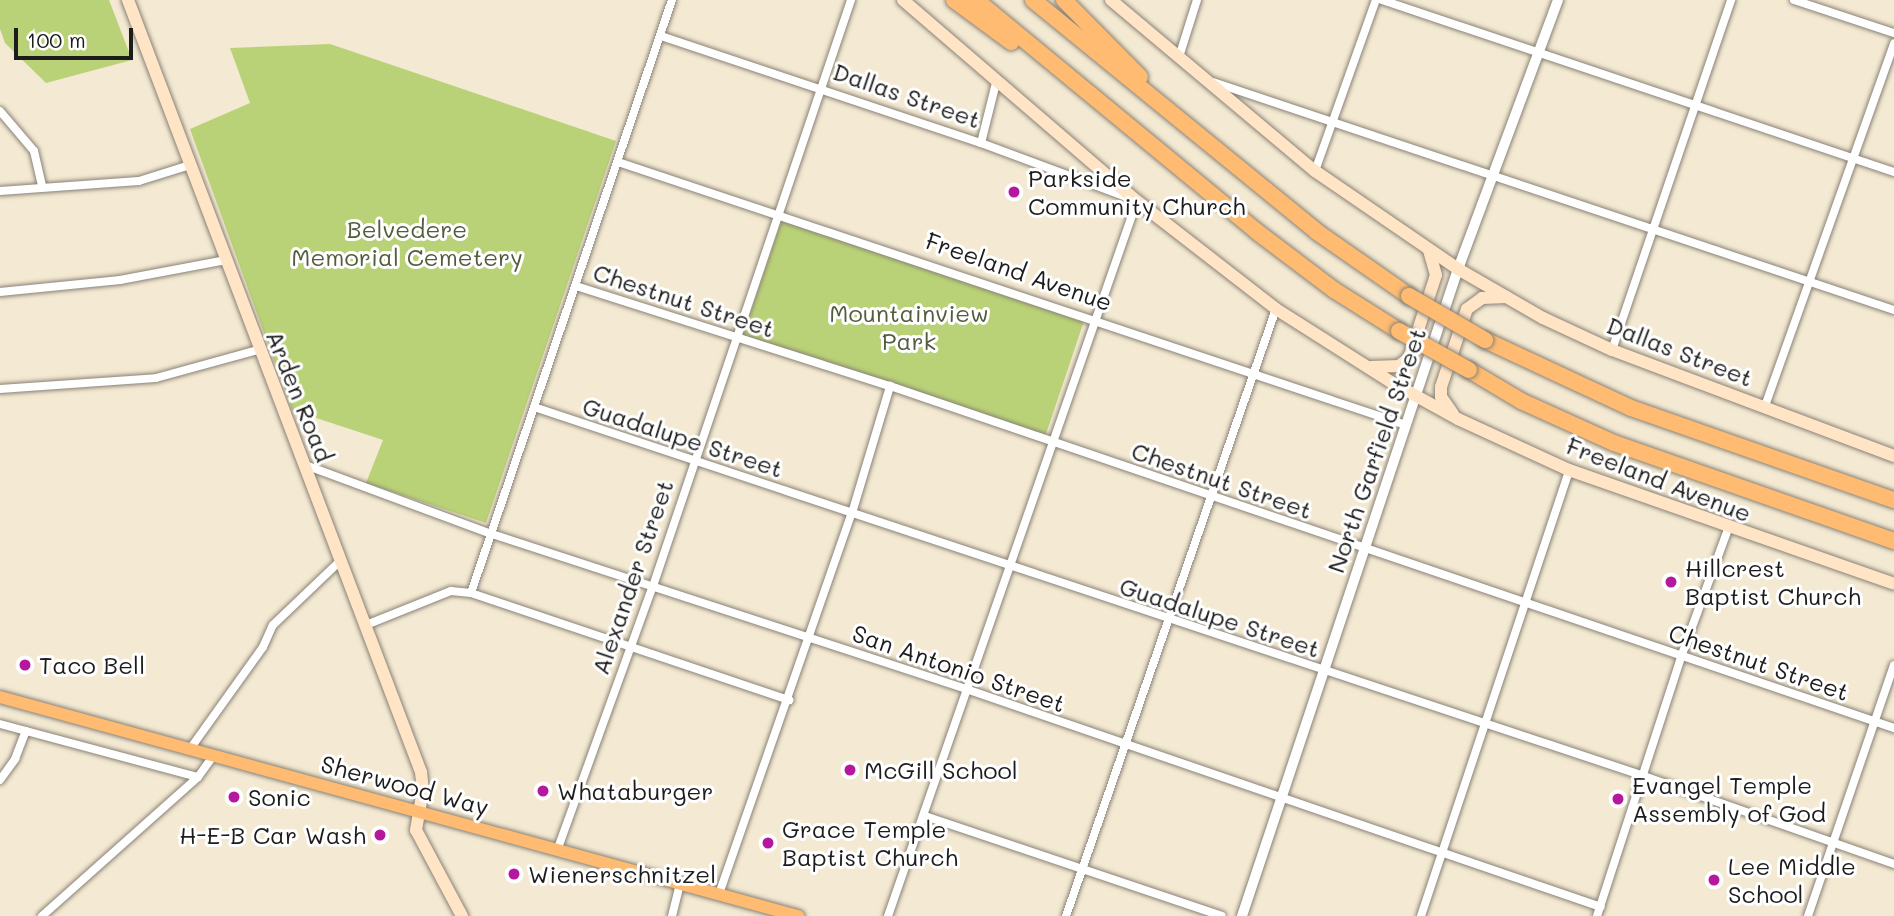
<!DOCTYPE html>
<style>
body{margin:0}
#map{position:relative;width:1894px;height:916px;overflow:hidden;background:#f4e9d2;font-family:Mali,sans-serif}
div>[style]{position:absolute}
.green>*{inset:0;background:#bad277}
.roads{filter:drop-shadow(0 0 2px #888277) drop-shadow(0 0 2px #888277)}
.minor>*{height:8px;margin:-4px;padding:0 4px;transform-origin:4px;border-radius:4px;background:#fff}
.tertiary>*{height:10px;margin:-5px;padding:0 5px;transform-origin:5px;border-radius:5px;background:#fff}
.secondary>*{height:12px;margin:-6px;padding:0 6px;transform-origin:6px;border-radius:6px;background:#ffe4c6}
.primary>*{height:12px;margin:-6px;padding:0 6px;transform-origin:6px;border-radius:6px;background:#febb71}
.motorway>*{height:16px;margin:-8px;padding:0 8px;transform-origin:8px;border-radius:8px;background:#febb71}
.bridges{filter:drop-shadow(0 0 2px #888277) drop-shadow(0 0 2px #888277)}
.motorway-bridge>*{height:16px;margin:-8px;padding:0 8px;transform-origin:8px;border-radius:8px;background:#febb71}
.dots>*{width:19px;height:19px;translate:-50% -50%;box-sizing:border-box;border:4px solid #fff;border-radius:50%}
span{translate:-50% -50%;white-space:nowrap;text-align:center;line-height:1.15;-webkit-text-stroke:6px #fff;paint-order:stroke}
.street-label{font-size:24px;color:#1c1c1c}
.poi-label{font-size:24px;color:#1c1c1c}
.left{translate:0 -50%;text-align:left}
.right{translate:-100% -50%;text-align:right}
.park-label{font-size:24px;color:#535c3c}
.scale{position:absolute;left:14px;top:28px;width:119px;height:32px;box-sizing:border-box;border:4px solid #1c1c1c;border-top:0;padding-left:9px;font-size:21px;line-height:24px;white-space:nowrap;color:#1c1c1c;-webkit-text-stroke:5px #fff;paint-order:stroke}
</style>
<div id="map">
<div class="green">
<i style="clip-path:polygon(0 0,109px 0,132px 60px,46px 83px,5px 43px,0 29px)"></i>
<i style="clip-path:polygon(330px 44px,616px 141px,486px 523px,366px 483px,383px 440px,292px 410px,190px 129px,250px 103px,230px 48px)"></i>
<i style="clip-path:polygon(782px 219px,1084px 321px,1045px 437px,743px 335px)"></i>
</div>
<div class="roads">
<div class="minor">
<i style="left:1382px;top:0;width:540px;rotate:18.57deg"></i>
<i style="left:1794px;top:0;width:105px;rotate:18.3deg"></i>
<i style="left:661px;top:36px;width:337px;rotate:18.5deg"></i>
<i style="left:981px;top:143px;width:166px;rotate:20.4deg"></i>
<i style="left:1137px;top:201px;width:757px;rotate:109.2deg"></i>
<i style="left:1179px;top:57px;width:60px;rotate:-72.5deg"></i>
<i style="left:1213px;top:82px;width:718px;rotate:18.51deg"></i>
<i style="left:0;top:111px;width:52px;rotate:49.6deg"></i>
<i style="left:34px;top:151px;width:35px;rotate:77deg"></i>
<i style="left:981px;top:143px;width:62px;rotate:-76deg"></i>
<i style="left:618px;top:162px;width:831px;rotate:18.46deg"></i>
<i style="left:1315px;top:171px;width:182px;rotate:-70.4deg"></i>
<i style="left:0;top:191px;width:139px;rotate:-4.1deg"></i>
<i style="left:139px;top:181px;width:53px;rotate:-17.4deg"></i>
<i style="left:576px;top:286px;width:330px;rotate:17.7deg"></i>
<i style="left:890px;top:386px;width:1061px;rotate:18.81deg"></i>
<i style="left:0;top:292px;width:121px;rotate:-5.7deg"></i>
<i style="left:120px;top:280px;width:108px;rotate:-10.7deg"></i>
<i style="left:1612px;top:350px;width:370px;rotate:-71.2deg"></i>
<i style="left:0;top:389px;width:156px;rotate:-4deg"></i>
<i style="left:156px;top:378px;width:106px;rotate:-15.4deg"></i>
<i style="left:1765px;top:406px;width:385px;rotate:-70.4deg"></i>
<i style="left:534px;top:407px;width:1170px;rotate:18.39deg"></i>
<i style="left:1644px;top:776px;width:265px;rotate:19.4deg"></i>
<i style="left:305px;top:465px;width:199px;rotate:20.3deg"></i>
<i style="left:492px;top:534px;width:499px;rotate:18.1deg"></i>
<i style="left:966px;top:689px;width:671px;rotate:18.95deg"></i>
<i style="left:471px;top:593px;width:336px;rotate:18.6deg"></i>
<i style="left:366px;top:625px;width:92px;rotate:-21.8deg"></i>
<i style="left:451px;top:591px;width:20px;rotate:6deg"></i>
<i style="left:471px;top:593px;width:626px;rotate:-71.28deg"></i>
<i style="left:0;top:724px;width:205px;rotate:15deg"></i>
<i style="left:190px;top:749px;width:125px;rotate:-54.4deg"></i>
<i style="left:263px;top:647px;width:24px;rotate:-66deg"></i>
<i style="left:273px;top:625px;width:94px;rotate:-43.7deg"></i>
<i style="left:0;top:780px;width:26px;rotate:-54deg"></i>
<i style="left:15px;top:759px;width:30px;rotate:-69deg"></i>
<i style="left:925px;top:816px;width:313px;rotate:18.6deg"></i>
<i style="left:558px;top:848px;width:276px;rotate:-70.1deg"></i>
<i style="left:652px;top:589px;width:622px;rotate:-71.33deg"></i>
<i style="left:719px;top:894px;width:404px;rotate:-70.8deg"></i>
<i style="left:852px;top:513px;width:133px;rotate:-73.3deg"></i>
<i style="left:42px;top:916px;width:209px;rotate:-41.7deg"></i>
<i style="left:198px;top:777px;width:26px;rotate:-54deg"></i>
<i style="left:672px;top:916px;width:34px;rotate:-76deg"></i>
<i style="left:1066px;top:916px;width:642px;rotate:-70.92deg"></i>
<i style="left:1421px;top:916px;width:470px;rotate:-71.6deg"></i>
<i style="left:1597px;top:916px;width:272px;rotate:-72deg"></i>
<i style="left:1681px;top:657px;width:136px;rotate:-69.8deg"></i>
<i style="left:1808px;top:916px;width:265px;rotate:-71.1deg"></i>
</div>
<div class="tertiary">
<i style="left:1242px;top:916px;width:682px;rotate:-71.54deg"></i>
<i style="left:1458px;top:269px;width:287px;rotate:-69.6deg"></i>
</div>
<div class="secondary">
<i style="left:128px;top:0;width:826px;rotate:69.22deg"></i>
<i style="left:421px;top:772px;width:18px;rotate:84deg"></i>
<i style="left:423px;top:790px;width:41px;rotate:99.9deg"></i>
<i style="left:416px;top:830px;width:98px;rotate:61.9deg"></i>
<i style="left:903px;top:0;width:308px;rotate:40.7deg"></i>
<i style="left:1137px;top:201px;width:176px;rotate:37.8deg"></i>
<i style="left:1276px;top:309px;width:136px;rotate:32.4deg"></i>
<i style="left:1391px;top:382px;width:77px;rotate:28.9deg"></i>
<i style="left:1458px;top:419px;width:122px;rotate:24.7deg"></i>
<i style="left:1569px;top:470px;width:344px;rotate:19.3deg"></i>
<i style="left:1111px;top:0;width:266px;rotate:40deg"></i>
<i style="left:1315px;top:171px;width:173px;rotate:34.4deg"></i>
<i style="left:1458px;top:269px;width:98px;rotate:30deg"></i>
<i style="left:1543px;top:318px;width:76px;rotate:24.9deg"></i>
<i style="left:1612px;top:350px;width:301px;rotate:20.6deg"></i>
<i style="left:1371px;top:367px;width:28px;rotate:-2deg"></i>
<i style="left:1399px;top:366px;width:13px;rotate:-39deg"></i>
<i style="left:1409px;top:358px;width:87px;rotate:-72deg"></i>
<i style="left:1436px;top:275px;width:25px;rotate:-106deg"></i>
<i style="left:1453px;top:414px;width:21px;rotate:-125deg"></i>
<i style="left:1441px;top:397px;width:10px;rotate:-90deg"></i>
<i style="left:1441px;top:387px;width:82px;rotate:-71.6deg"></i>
<i style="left:1467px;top:309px;width:19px;rotate:-36deg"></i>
<i style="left:1482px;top:298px;width:25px;rotate:-2deg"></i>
</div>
<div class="primary">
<i style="left:0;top:697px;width:828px;rotate:15.35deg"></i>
</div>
<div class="motorway">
<i style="left:954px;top:0;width:71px;rotate:36.4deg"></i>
<i style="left:976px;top:0;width:363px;rotate:39.5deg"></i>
<i style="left:1256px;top:231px;width:98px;rotate:37.1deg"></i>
<i style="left:1334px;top:290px;width:77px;rotate:32.2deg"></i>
<i style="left:1033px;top:0;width:367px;rotate:39.2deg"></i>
<i style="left:1317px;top:232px;width:112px;rotate:34.8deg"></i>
<i style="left:1064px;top:0;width:108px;rotate:45.4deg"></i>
<i style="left:1485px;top:340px;width:161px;rotate:25deg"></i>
<i style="left:1631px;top:408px;width:279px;rotate:19.3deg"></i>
<i style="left:1469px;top:370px;width:61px;rotate:30.8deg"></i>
<i style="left:1521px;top:401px;width:102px;rotate:24.3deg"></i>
<i style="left:1614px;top:443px;width:297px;rotate:19.3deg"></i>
</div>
</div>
<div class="bridges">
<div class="motorway-bridge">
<i style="left:1409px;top:296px;width:88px;rotate:30.1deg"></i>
<i style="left:1399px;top:331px;width:80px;rotate:29.1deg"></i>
</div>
</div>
<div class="dots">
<i style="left:1014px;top:192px;background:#b5179e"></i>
<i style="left:1671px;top:582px;background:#b5179e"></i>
<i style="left:25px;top:665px;background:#b5179e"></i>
<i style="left:850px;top:770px;background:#b5179e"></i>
<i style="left:543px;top:791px;background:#b5179e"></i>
<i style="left:234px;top:797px;background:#b5179e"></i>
<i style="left:1618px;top:799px;background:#b5179e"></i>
<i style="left:380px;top:835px;background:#b5179e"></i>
<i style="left:768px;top:843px;background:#b5179e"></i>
<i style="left:514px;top:874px;background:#b5179e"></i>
<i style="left:1714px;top:880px;background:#b5179e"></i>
</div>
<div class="street-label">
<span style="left:907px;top:95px;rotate:19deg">Dallas Street</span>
<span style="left:1019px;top:271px;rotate:19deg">Freeland Avenue</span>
<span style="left:684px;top:300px;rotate:18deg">Chestnut Street</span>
<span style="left:1680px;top:351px;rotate:21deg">Dallas Street</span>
<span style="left:300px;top:396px;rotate:68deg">Arden Road</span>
<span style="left:683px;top:437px;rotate:18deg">Guadalupe Street</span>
<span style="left:1376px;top:450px;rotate:-71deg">North Garfield Street</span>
<span style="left:1659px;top:479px;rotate:21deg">Freeland Avenue</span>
<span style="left:1222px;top:480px;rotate:19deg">Chestnut Street</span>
<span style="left:632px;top:577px;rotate:-71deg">Alexander Street</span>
<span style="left:1220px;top:617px;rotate:18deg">Guadalupe Street</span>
<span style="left:1759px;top:662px;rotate:19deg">Chestnut Street</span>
<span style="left:959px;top:668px;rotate:19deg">San Antonio Street</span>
<span style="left:405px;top:785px;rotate:15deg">Sherwood Way</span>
</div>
<div class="poi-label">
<span class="left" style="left:1028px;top:192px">Parkside<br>Community Church</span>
<span class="left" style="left:1685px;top:582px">Hillcrest<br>Baptist Church</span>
<span class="left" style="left:39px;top:665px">Taco Bell</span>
<span class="left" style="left:864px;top:770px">McGill School</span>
<span class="left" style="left:1632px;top:799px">Evangel Temple<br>Assembly of God</span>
<span class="left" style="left:557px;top:791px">Whataburger</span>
<span class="left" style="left:248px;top:797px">Sonic</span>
<span class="left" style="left:782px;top:843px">Grace Temple<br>Baptist Church</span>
<span class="right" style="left:366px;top:835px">H-E-B Car Wash</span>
<span class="left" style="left:1728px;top:880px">Lee Middle<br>School</span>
<span class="left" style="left:528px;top:874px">Wienerschnitzel</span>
</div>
<div class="park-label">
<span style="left:407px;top:243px">Belvedere<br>Memorial Cemetery</span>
<span style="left:909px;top:327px">Mountainview<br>Park</span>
</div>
<div class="scale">100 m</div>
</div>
